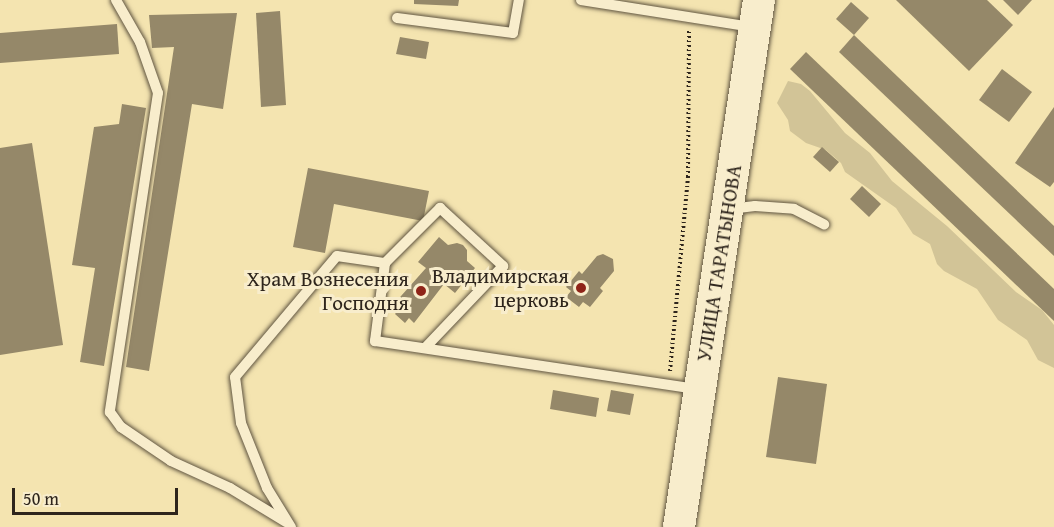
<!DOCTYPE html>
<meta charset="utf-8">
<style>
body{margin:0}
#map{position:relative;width:1054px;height:527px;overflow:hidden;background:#f4e4b0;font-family:"Gentium Book Plus",serif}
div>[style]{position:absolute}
.green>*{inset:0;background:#d2c497}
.building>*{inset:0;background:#958869}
.path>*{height:4px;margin-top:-2px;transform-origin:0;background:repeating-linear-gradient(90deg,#2e251c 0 1.5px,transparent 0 4.5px)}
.roads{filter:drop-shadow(0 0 2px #605541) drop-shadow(0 0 2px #605541)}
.lane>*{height:10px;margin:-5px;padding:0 5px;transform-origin:5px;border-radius:5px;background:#f8edcc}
.secondary>*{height:32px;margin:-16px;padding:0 16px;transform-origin:16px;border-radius:16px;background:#f8edcc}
.dots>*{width:16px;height:16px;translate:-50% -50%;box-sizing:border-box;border:3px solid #f8edcc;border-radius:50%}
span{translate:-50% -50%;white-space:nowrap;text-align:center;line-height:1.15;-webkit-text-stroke:6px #f8edcc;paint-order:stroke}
.street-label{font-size:21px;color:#2e251c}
.poi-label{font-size:21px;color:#2e251c}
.right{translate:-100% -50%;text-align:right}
.scale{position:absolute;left:12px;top:488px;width:166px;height:27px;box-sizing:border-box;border:3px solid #2e251c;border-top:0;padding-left:8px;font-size:18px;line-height:21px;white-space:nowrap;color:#2e251c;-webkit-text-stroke:4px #f8edcc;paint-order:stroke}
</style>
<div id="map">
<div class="green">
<i style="clip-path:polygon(788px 81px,801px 84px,810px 91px,845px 133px,870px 153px,892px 181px,947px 226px,1016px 292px,1042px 310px,1054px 325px,1054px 368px,1038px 360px,1027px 340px,998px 320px,977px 289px,944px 271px,937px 264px,930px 244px,913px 234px,896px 208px,845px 172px,841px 163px,826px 150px,806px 143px,790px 131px,788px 120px,777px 103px)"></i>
</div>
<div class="building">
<i style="clip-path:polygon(414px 0,459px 0,458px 6px,414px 4px)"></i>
<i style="clip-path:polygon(896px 0,987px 0,1013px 25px,969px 71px)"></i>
<i style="clip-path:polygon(1003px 0,1032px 0,1018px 15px)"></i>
<i style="clip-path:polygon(851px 2px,869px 18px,854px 35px,836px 19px)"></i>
<i style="clip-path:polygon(280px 11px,286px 105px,261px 107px,256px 13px)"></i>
<i style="clip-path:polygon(237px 13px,223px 109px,192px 104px,149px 371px,126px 367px,174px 47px,152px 48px,149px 15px)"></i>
<i style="clip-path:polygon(117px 24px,119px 54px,0 63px,0 33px)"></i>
<i style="clip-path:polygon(854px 35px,1054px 226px,1054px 256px,839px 52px)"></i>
<i style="clip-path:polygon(400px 37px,429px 42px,426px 59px,396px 54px)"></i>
<i style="clip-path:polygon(806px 52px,1054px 289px,1054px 321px,790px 69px)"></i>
<i style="clip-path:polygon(1002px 69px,1032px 92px,1009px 122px,979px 100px)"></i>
<i style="clip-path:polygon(122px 104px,146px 108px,104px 366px,80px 362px,95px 268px,72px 265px,94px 127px,119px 124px)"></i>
<i style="clip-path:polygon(1054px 107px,1054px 182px,1050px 187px,1015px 163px)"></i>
<i style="clip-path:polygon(32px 143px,63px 345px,0 355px,0 148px)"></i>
<i style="clip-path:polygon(822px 147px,839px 162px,830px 172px,813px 157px)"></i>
<i style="clip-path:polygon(308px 168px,429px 191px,423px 221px,334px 204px,325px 253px,293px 247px)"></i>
<i style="clip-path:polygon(862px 186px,881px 204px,869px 217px,850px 199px)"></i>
<i style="clip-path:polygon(439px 237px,448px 245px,457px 243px,463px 245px,467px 250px,467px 261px,475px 268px,455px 293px,444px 284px,414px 323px,409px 318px,405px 323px,395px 314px,398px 310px,393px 305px,426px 268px,418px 262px)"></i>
<i style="clip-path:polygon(603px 254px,613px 259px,614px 271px,600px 288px,603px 291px,590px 307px,583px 302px,579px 307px,566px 297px,571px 291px,566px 287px,579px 271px,582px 274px,597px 256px)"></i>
<i style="clip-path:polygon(778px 377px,827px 384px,816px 464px,766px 457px)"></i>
<i style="clip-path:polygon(553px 390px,599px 398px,596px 417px,550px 409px)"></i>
<i style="clip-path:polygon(611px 390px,634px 394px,630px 415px,607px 411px)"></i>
</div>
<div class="path">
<i style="left:670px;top:371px;width:195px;rotate:-84.7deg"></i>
<i style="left:688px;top:177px;width:146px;rotate:-89.6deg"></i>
</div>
<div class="roads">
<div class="lane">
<i style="left:116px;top:0;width:48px;rotate:60.3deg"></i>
<i style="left:140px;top:42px;width:54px;rotate:70.6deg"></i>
<i style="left:158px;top:93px;width:323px;rotate:98.6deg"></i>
<i style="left:110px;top:412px;width:19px;rotate:54deg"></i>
<i style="left:121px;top:427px;width:60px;rotate:34.2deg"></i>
<i style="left:171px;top:461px;width:65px;rotate:24.6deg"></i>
<i style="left:230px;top:488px;width:66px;rotate:31.3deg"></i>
<i style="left:581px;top:0;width:172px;rotate:9deg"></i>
<i style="left:397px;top:18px;width:117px;rotate:7.4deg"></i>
<i style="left:513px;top:33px;width:34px;rotate:-80deg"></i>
<i style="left:730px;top:209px;width:25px;rotate:-7deg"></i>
<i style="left:755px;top:206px;width:39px;rotate:4deg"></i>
<i style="left:794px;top:209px;width:34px;rotate:27deg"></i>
<i style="left:385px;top:263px;width:78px;rotate:-45deg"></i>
<i style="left:440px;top:208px;width:86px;rotate:42.6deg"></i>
<i style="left:503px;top:266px;width:113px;rotate:133.6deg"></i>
<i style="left:291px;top:527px;width:46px;rotate:-121.6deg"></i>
<i style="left:267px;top:488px;width:70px;rotate:-111.8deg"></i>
<i style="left:241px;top:423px;width:46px;rotate:-97.4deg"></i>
<i style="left:235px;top:377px;width:158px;rotate:-49.9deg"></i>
<i style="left:337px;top:256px;width:49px;rotate:8.3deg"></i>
<i style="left:385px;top:263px;width:79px;rotate:97.3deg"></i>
<i style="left:375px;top:341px;width:325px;rotate:8.5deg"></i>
</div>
<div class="secondary">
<i style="left:679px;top:527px;width:533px;rotate:-81.37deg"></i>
</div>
</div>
<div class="dots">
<i style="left:581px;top:288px;background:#8f2418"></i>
<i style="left:421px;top:291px;background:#8f2418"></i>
</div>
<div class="street-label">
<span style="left:719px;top:263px;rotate:-81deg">УЛИЦА ТАРАТЫНОВА</span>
</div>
<div class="poi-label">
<span class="right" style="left:569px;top:288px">Владимирская<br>церковь</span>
<span class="right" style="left:409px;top:291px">Храм Вознесения<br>Господня</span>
</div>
<div class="scale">50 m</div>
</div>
